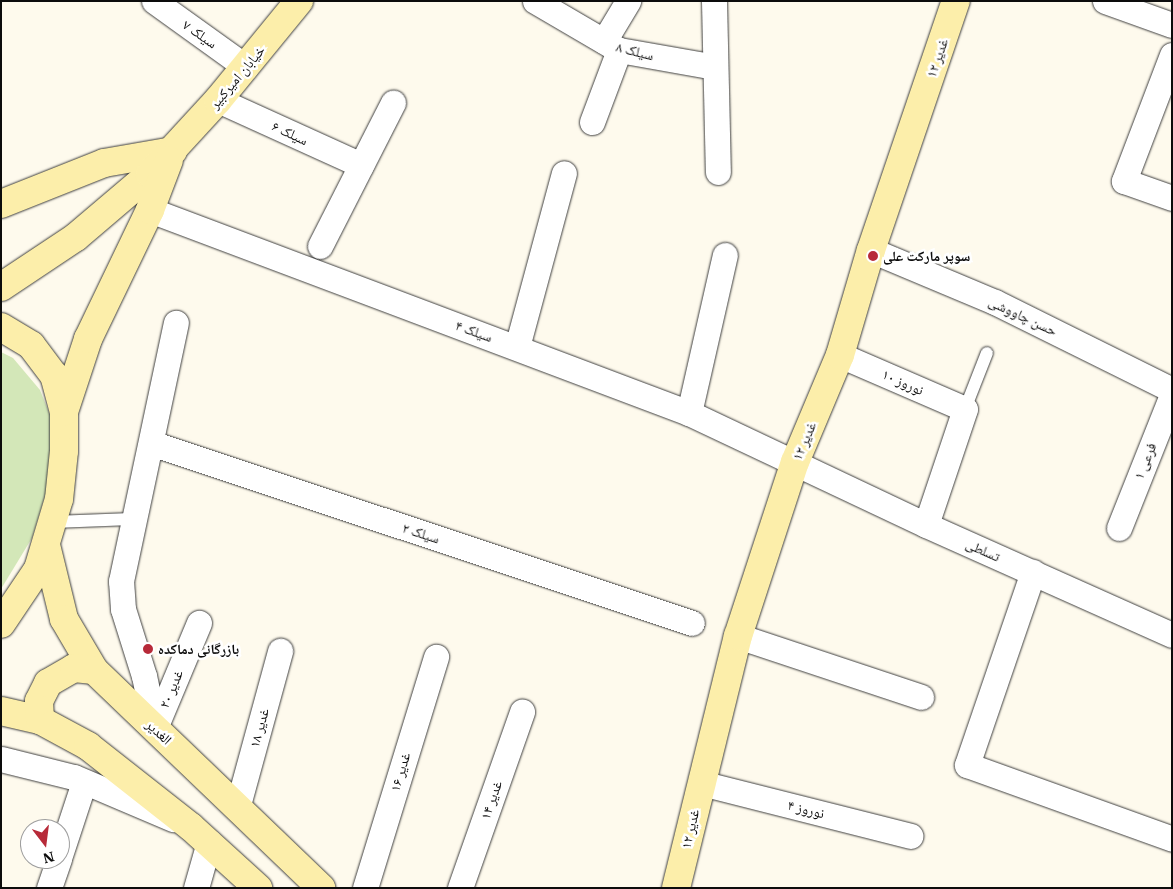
<!DOCTYPE html>
<meta charset="utf-8">
<style>
body{margin:0}
#map{position:relative;width:1173px;height:889px;overflow:hidden;background:#fefaed;font-family:"IBM Plex Serif","Noto Naskh Arabic",serif}
div>[style]{position:absolute}
.green>*{inset:0;background:#d3e7b8}
.roads{filter:drop-shadow(0 0 1px #3f3f3f) drop-shadow(0 0 1px #3f3f3f)}
.lane>*{height:12px;margin:-6px;padding:0 6px;transform-origin:6px;border-radius:6px;background:#fff}
.street>*{height:25px;margin:-12.5px;padding:0 12.5px;transform-origin:12.5px;border-radius:12.5px;background:#fff}
.secondary>*{height:28px;margin:-14px;padding:0 14px;transform-origin:14px;border-radius:14px;background:#fceeaa}
.dots>*{width:14px;height:14px;translate:-50% -50%;box-sizing:border-box;border:2px solid #fff;border-radius:50%}
span{translate:-50% -50%;white-space:nowrap;text-align:center;line-height:1.15;-webkit-text-stroke:5px #fff;paint-order:stroke}
.street-label{font-size:14px;color:#0c0c0c}
.poi-label{font-size:14px;color:#0c0c0c;font-weight:700}
.left{translate:0 -50%;text-align:left}
.frame{position:absolute;inset:0;border:2px solid #0c0c0c;pointer-events:none}
.north{position:absolute;left:20px;top:819px;width:50px;height:50px;box-sizing:border-box;background:#fff;border:1px solid #9e9e9e;border-radius:50%;rotate:165deg;font-size:14px;font-weight:700;line-height:20px;text-align:center;color:#0c0c0c}
.north::after{content:'';display:block;margin:auto;width:18px;height:22px;background:#b72a39;clip-path:polygon(50% 0,100% 100%,50% 72%,0 100%)}
</style>
<div id="map">
<div class="green">
<i style="clip-path:polygon(1px 352px,13px 358px,40px 390px,50px 415px,52px 449px,50px 479px,32px 538px,1px 589px)"></i>
</div>
<div class="roads">
<div class="lane">
<i style="left:965px;top:409px;width:60px;rotate:-68.6deg"></i>
<i style="left:53px;top:522px;width:79px;rotate:-2.2deg"></i>
</div>
<div class="street">
<i style="left:154px;top:1px;width:113px;rotate:35.7deg"></i>
<i style="left:535px;top:1px;width:97px;rotate:30.3deg"></i>
<i style="left:619px;top:50px;width:97px;rotate:10deg"></i>
<i style="left:714px;top:1px;width:171px;rotate:88.7deg"></i>
<i style="left:1105px;top:1px;width:71px;rotate:19.7deg"></i>
<i style="left:604px;top:41px;width:47px;rotate:-59deg"></i>
<i style="left:1172px;top:55px;width:135px;rotate:110.9deg"></i>
<i style="left:1124px;top:181px;width:51px;rotate:19.5deg"></i>
<i style="left:218px;top:100px;width:157px;rotate:24.4deg"></i>
<i style="left:592px;top:122px;width:77px;rotate:-69.4deg"></i>
<i style="left:150px;top:210px;width:576px;rotate:20.64deg"></i>
<i style="left:689px;top:413px;width:262px;rotate:25.3deg"></i>
<i style="left:926px;top:525px;width:269px;rotate:24.1deg"></i>
<i style="left:320px;top:246px;width:161px;rotate:-63deg"></i>
<i style="left:871px;top:250px;width:134px;rotate:22.8deg"></i>
<i style="left:995px;top:302px;width:198px;rotate:26.4deg"></i>
<i style="left:517px;top:347px;width:180px;rotate:-74.9deg"></i>
<i style="left:840px;top:355px;width:136px;rotate:23.4deg"></i>
<i style="left:965px;top:409px;width:122px;rotate:108.6deg"></i>
<i style="left:689px;top:413px;width:162px;rotate:-77.2deg"></i>
<i style="left:151px;top:443px;width:570px;rotate:18.4deg"></i>
<i style="left:1119px;top:528px;width:143px;rotate:-68.3deg"></i>
<i style="left:1033px;top:572px;width:204px;rotate:108.9deg"></i>
<i style="left:967px;top:765px;width:218px;rotate:19.8deg"></i>
<i style="left:738px;top:636px;width:193px;rotate:18.4deg"></i>
<i style="left:155px;top:728px;width:53px;rotate:-101.9deg"></i>
<i style="left:144px;top:676px;width:70px;rotate:-107.4deg"></i>
<i style="left:123px;top:609px;width:28px;rotate:-94deg"></i>
<i style="left:121px;top:581px;width:264px;rotate:-78deg"></i>
<i style="left:155px;top:728px;width:114px;rotate:-67.3deg"></i>
<i style="left:1px;top:759px;width:75px;rotate:13.9deg"></i>
<i style="left:74px;top:777px;width:108px;rotate:23deg"></i>
<i style="left:701px;top:783px;width:216px;rotate:14.2deg"></i>
<i style="left:238px;top:805px;width:160px;rotate:-74.7deg"></i>
<i style="left:60px;top:855px;width:77px;rotate:-71.8deg"></i>
<i style="left:49px;top:888px;width:31px;rotate:-71deg"></i>
<i style="left:196px;top:888px;width:48px;rotate:-74.2deg"></i>
<i style="left:365px;top:888px;width:242px;rotate:-72.9deg"></i>
<i style="left:460px;top:888px;width:187px;rotate:-70.6deg"></i>
</div>
<div class="secondary">
<i style="left:1px;top:204px;width:111px;rotate:-21.7deg"></i>
<i style="left:104px;top:163px;width:70px;rotate:-9.9deg"></i>
<i style="left:1px;top:287px;width:90px;rotate:-33.7deg"></i>
<i style="left:76px;top:237px;width:97px;rotate:-40.4deg"></i>
<i style="left:150px;top:174px;width:100px;rotate:-47.4deg"></i>
<i style="left:218px;top:100px;width:128px;rotate:-50.7deg"></i>
<i style="left:1px;top:327px;width:35px;rotate:31deg"></i>
<i style="left:31px;top:345px;width:38px;rotate:53deg"></i>
<i style="left:54px;top:375px;width:38px;rotate:75deg"></i>
<i style="left:64px;top:412px;width:39px;rotate:90deg"></i>
<i style="left:64px;top:451px;width:48px;rotate:95.9deg"></i>
<i style="left:59px;top:499px;width:73px;rotate:106.7deg"></i>
<i style="left:38px;top:569px;width:66px;rotate:123.9deg"></i>
<i style="left:64px;top:412px;width:77px;rotate:-71.8deg"></i>
<i style="left:88px;top:339px;width:143px;rotate:-64.3deg"></i>
<i style="left:150px;top:210px;width:53px;rotate:-69.2deg"></i>
<i style="left:46px;top:545px;width:76px;rotate:76.3deg"></i>
<i style="left:64px;top:619px;width:59px;rotate:59.5deg"></i>
<i style="left:94px;top:670px;width:315px;rotate:43.8deg"></i>
<i style="left:1px;top:711px;width:40px;rotate:13deg"></i>
<i style="left:40px;top:720px;width:55px;rotate:28.4deg"></i>
<i style="left:88px;top:746px;width:131px;rotate:38.2deg"></i>
<i style="left:191px;top:827px;width:91px;rotate:42.3deg"></i>
<i style="left:40px;top:720px;width:19px;rotate:-93deg"></i>
<i style="left:39px;top:701px;width:20px;rotate:-63deg"></i>
<i style="left:48px;top:683px;width:30px;rotate:-30deg"></i>
<i style="left:74px;top:668px;width:20px;rotate:6deg"></i>
<i style="left:676px;top:888px;width:260px;rotate:-76.2deg"></i>
<i style="left:738px;top:636px;width:183px;rotate:-71.9deg"></i>
<i style="left:795px;top:462px;width:116px;rotate:-67.2deg"></i>
<i style="left:840px;top:355px;width:109px;rotate:-73.6deg"></i>
<i style="left:871px;top:250px;width:263px;rotate:-71.2deg"></i>
</div>
</div>
<div class="dots">
<i style="left:873px;top:256px;background:#b72a39"></i>
<i style="left:148px;top:649px;background:#b72a39"></i>
</div>
<div class="street-label">
<span style="left:200px;top:34px;rotate:35deg">سیلک ۷</span>
<span style="left:635px;top:51px;rotate:14deg">سیلک ۸</span>
<span style="left:937px;top:58px;rotate:-71deg">غدیر ۱۲</span>
<span style="left:237px;top:77px;rotate:-50deg">خیابان امیرکبیر</span>
<span style="left:290px;top:133px;rotate:25deg">سیلک ۶</span>
<span style="left:1023px;top:316px;rotate:25deg">حسن چاووشی</span>
<span style="left:474px;top:331px;rotate:20deg">سیلک ۴</span>
<span style="left:903px;top:382px;rotate:24deg">نوروز ۱۰</span>
<span style="left:804px;top:441px;rotate:-67deg">غدیر ۱۲</span>
<span style="left:1145px;top:461px;rotate:-68deg">فرعی ۱</span>
<span style="left:421px;top:533px;rotate:18deg">سیلک ۲</span>
<span style="left:983px;top:550px;rotate:24deg">تسلطی</span>
<span style="left:171px;top:689px;rotate:-67deg">غدیر ۲۰</span>
<span style="left:259px;top:728px;rotate:-75deg">غدیر ۱۸</span>
<span style="left:159px;top:732px;rotate:43deg">الغدیر</span>
<span style="left:400px;top:772px;rotate:-73deg">غدیر ۱۶</span>
<span style="left:491px;top:800px;rotate:-71deg">غدیر ۱۴</span>
<span style="left:806px;top:809px;rotate:14deg">نوروز ۴</span>
<span style="left:690px;top:829px;rotate:-77deg">غدیر ۱۲</span>
</div>
<div class="poi-label">
<span class="left" style="left:883px;top:256px">سوپر مارکت علی</span>
<span class="left" style="left:158px;top:649px">بازرگانی دماکده</span>
</div>
<div class="frame"></div>
<div class="north">N</div>
</div>
